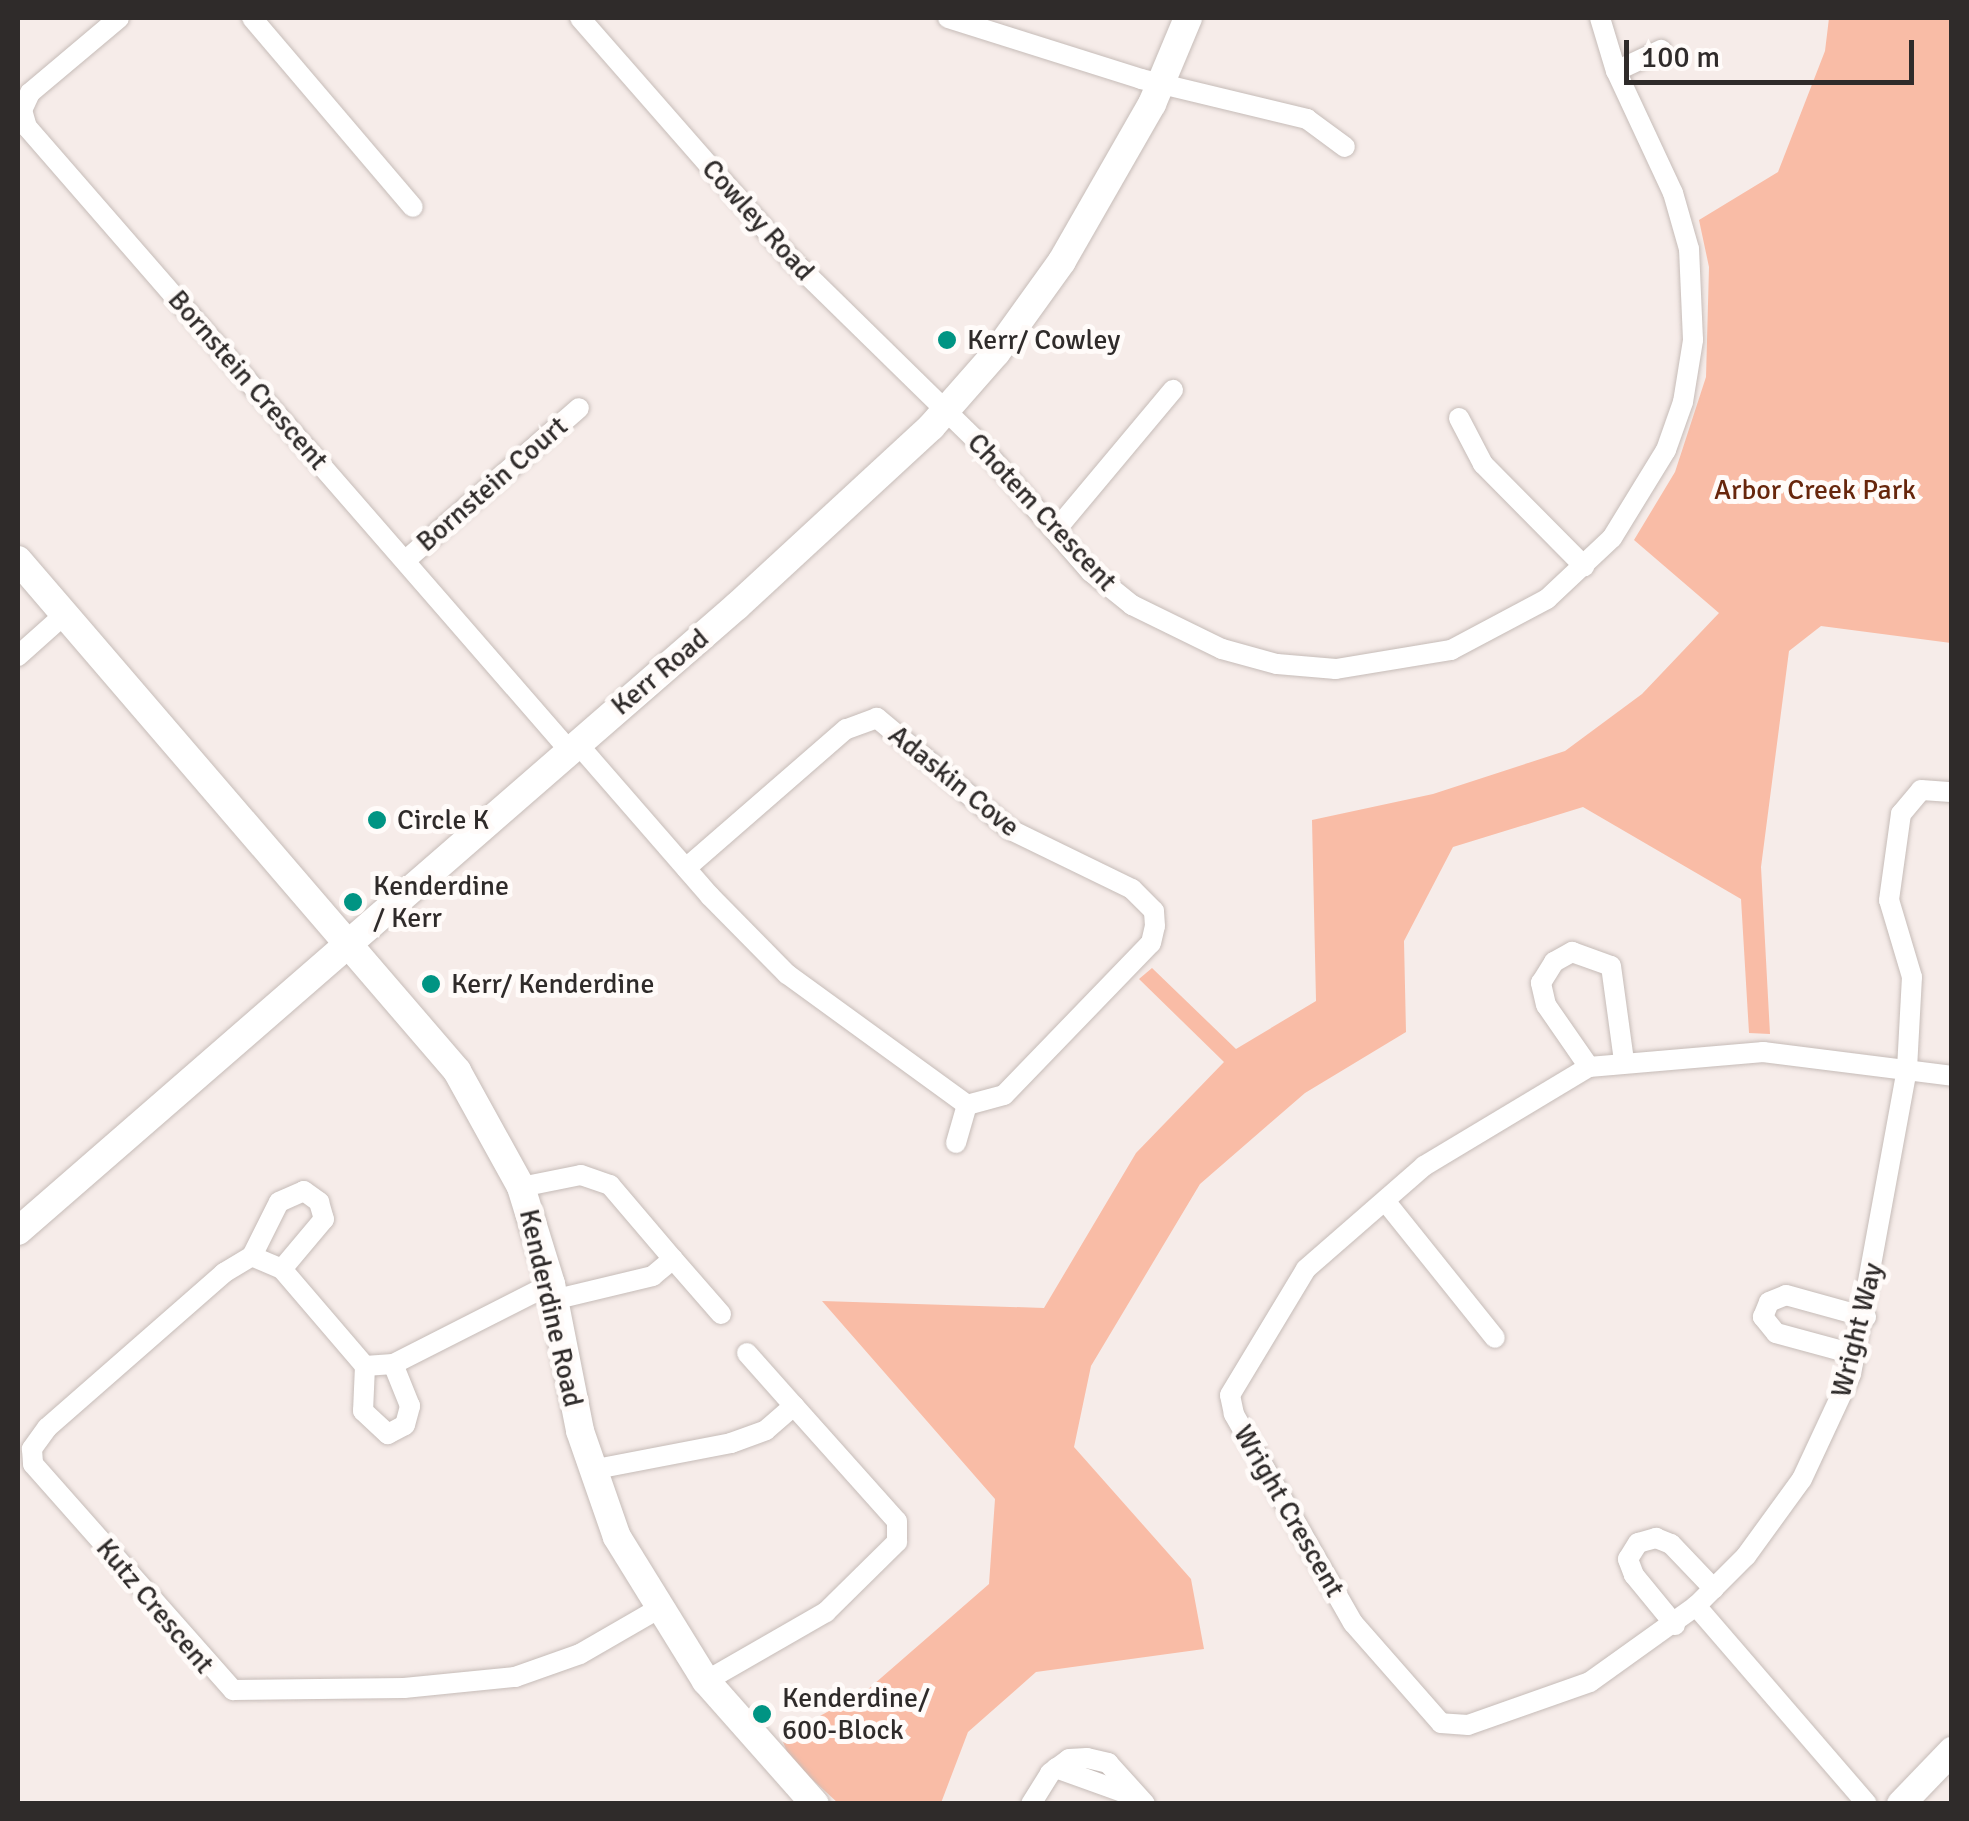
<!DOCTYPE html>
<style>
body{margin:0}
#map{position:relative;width:1969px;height:1821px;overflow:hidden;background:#f6ece9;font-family:Signika,sans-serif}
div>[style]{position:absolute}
.green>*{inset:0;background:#f9bca6}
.roads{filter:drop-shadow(0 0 2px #c6bcb8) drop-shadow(0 0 2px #c6bcb8)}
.street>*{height:20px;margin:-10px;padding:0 10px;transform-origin:10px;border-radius:10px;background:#fff}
.secondary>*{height:28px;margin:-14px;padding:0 14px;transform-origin:14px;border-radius:14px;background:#fff}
.dots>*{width:28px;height:28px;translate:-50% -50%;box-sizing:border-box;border:5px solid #fffbf9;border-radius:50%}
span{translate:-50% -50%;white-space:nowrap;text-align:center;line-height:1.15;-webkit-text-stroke:10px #fffbf9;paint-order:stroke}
.street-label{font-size:28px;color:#2f2b2a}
.poi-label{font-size:28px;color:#2f2b2a}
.left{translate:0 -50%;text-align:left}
.park-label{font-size:28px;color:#67260c}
.frame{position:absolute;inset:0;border:20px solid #2f2b2a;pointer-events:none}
.scale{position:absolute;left:1624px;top:40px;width:290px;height:45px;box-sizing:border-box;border:5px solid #2f2b2a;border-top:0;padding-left:12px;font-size:30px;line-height:35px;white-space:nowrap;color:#2f2b2a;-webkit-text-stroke:8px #fffbf9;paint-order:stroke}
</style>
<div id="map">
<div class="green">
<i style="clip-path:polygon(1829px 18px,1951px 18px,1951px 643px,1821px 626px,1789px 651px,1761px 867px,1770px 1034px,1749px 1033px,1741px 899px,1583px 807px,1453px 847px,1404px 941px,1406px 1032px,1305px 1093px,1200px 1184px,1091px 1366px,1074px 1447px,1191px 1579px,1204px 1649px,1036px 1672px,968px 1732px,941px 1803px,838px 1803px,790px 1759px,781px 1737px,866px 1691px,989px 1584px,995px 1499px,822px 1301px,1044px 1308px,1136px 1153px,1224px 1062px,1139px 979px,1152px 968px,1236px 1049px,1316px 1001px,1312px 820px,1433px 794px,1565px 751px,1642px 694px,1719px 613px,1634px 540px,1675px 472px,1706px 377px,1709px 267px,1699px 220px,1778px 172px,1825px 51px)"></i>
</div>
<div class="roads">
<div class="street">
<i style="left:119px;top:18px;width:116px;rotate:139.9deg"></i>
<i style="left:30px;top:93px;width:19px;rotate:115deg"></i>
<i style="left:22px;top:110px;width:18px;rotate:74deg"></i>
<i style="left:27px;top:127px;width:826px;rotate:48.98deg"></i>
<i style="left:252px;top:18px;width:248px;rotate:49.6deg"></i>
<i style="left:580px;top:18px;width:320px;rotate:48.8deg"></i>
<i style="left:791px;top:259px;width:256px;rotate:44.4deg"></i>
<i style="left:974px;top:438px;width:178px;rotate:48.9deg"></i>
<i style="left:1091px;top:572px;width:53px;rotate:38.8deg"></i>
<i style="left:1132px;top:605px;width:100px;rotate:26.1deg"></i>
<i style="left:1222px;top:649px;width:57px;rotate:15.3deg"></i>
<i style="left:1277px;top:664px;width:59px;rotate:4.8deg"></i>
<i style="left:1336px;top:669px;width:117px;rotate:-9.4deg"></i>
<i style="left:1451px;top:650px;width:109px;rotate:-28deg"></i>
<i style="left:1547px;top:599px;width:89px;rotate:-43.2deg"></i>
<i style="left:1612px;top:538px;width:103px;rotate:-58.5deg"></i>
<i style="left:1666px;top:450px;width:51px;rotate:-70.5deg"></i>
<i style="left:1683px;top:402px;width:63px;rotate:-80.8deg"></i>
<i style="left:1693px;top:340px;width:91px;rotate:-92.5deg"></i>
<i style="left:1689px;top:249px;width:58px;rotate:-105.9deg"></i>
<i style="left:1673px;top:193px;width:135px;rotate:-115deg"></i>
<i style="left:1616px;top:71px;width:55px;rotate:-106.8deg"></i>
<i style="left:948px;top:18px;width:202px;rotate:17.5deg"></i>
<i style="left:1141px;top:79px;width:171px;rotate:13.5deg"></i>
<i style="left:1307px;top:119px;width:47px;rotate:36.4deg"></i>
<i style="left:1616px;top:71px;width:50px;rotate:-25deg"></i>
<i style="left:1459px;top:418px;width:52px;rotate:62.4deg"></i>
<i style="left:1483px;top:464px;width:144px;rotate:45.3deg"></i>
<i style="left:1055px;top:531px;width:184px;rotate:-50.1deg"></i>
<i style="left:406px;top:560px;width:230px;rotate:-41.3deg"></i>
<i style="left:18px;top:656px;width:63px;rotate:-41.8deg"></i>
<i style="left:577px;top:743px;width:203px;rotate:49deg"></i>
<i style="left:710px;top:896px;width:110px;rotate:45.4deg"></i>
<i style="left:787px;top:974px;width:223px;rotate:36deg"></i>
<i style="left:967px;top:1105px;width:38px;rotate:-15deg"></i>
<i style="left:1004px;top:1095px;width:211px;rotate:-46deg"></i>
<i style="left:1151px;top:943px;width:17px;rotate:-77deg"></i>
<i style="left:1155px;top:926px;width:15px;rotate:-94deg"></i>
<i style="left:1154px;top:911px;width:31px;rotate:-135deg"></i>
<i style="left:1132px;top:889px;width:135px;rotate:-154deg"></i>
<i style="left:1011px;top:830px;width:175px;rotate:-140.1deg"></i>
<i style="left:877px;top:718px;width:33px;rotate:160deg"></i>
<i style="left:846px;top:729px;width:212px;rotate:139deg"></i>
<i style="left:1589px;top:1067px;width:75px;rotate:-124.7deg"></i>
<i style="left:1546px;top:1005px;width:23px;rotate:-103deg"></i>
<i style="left:1541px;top:983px;width:25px;rotate:-58deg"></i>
<i style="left:1554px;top:962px;width:21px;rotate:-29deg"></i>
<i style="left:1572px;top:952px;width:41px;rotate:19.7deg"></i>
<i style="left:1611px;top:966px;width:96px;rotate:82.2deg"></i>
<i style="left:956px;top:1143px;width:40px;rotate:-74deg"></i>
<i style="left:521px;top:1187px;width:61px;rotate:-11.3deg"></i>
<i style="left:581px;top:1175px;width:31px;rotate:19deg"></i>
<i style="left:610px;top:1185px;width:97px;rotate:49.6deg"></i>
<i style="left:673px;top:1259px;width:26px;rotate:140deg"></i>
<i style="left:653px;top:1276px;width:103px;rotate:166.5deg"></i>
<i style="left:1386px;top:1202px;width:174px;rotate:51.3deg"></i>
<i style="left:252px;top:1256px;width:60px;rotate:-63.4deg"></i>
<i style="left:279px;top:1202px;width:27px;rotate:-24deg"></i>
<i style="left:304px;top:1191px;width:19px;rotate:36deg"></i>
<i style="left:319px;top:1202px;width:18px;rotate:74deg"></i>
<i style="left:324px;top:1219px;width:65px;rotate:130deg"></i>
<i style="left:673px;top:1259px;width:73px;rotate:48.9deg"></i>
<i style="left:551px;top:1284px;width:177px;rotate:153.1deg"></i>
<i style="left:393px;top:1364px;width:28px;rotate:176deg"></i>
<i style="left:365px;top:1366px;width:128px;rotate:-130.6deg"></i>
<i style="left:282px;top:1269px;width:33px;rotate:-157deg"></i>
<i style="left:252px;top:1256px;width:33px;rotate:149deg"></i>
<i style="left:224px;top:1273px;width:235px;rotate:138.8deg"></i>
<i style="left:47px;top:1428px;width:26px;rotate:126deg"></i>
<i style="left:32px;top:1449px;width:15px;rotate:86deg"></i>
<i style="left:33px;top:1464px;width:302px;rotate:48.5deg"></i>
<i style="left:233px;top:1690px;width:171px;rotate:-0.7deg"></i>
<i style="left:404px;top:1688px;width:112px;rotate:-5.7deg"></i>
<i style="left:515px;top:1677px;width:69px;rotate:-19.5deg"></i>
<i style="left:580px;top:1654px;width:90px;rotate:-30deg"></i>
<i style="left:747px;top:1353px;width:71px;rotate:48.4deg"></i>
<i style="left:1857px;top:1355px;width:84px;rotate:-164.8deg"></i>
<i style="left:1776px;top:1333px;width:21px;rotate:-129deg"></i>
<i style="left:1763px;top:1317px;width:16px;rotate:-68deg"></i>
<i style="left:1769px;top:1302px;width:18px;rotate:-22deg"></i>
<i style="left:1786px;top:1295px;width:83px;rotate:15.4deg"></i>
<i style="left:365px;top:1366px;width:45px;rotate:92.5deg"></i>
<i style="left:363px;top:1411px;width:34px;rotate:43deg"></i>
<i style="left:388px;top:1434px;width:19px;rotate:-28deg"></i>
<i style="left:405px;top:1425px;width:20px;rotate:-75deg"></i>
<i style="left:410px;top:1406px;width:45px;rotate:-112deg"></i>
<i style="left:591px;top:1470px;width:143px;rotate:-10.9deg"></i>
<i style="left:731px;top:1443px;width:37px;rotate:-20deg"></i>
<i style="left:766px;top:1430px;width:37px;rotate:-41deg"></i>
<i style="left:794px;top:1406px;width:154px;rotate:48.2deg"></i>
<i style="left:897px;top:1521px;width:21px;rotate:90deg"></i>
<i style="left:897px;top:1542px;width:100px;rotate:135.4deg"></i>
<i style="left:826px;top:1612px;width:138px;rotate:150.1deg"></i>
<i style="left:1696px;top:1606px;width:71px;rotate:-45deg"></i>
<i style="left:1746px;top:1556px;width:95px;rotate:-54deg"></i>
<i style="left:1802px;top:1479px;width:116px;rotate:-65deg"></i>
<i style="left:1851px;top:1374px;width:310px;rotate:-79.6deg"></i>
<i style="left:1907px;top:1069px;width:92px;rotate:-86.9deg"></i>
<i style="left:1912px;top:977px;width:80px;rotate:-106.6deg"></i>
<i style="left:1889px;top:900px;width:87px;rotate:-82.1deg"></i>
<i style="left:1901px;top:814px;width:31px;rotate:-50deg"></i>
<i style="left:1921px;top:790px;width:31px;rotate:4deg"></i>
<i style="left:1675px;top:1625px;width:65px;rotate:-129.4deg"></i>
<i style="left:1634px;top:1575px;width:17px;rotate:-111deg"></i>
<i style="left:1628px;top:1559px;width:19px;rotate:-58deg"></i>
<i style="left:1638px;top:1543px;width:19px;rotate:-16deg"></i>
<i style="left:1656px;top:1538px;width:16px;rotate:22deg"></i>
<i style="left:1671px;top:1544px;width:62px;rotate:46.3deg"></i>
<i style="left:1056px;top:1768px;width:88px;rotate:19.9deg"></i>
<i style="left:1031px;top:1804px;width:36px;rotate:-58deg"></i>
<i style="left:1050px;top:1773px;width:24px;rotate:-36deg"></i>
<i style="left:1069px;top:1759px;width:18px;rotate:-3deg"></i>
<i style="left:1087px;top:1758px;width:22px;rotate:13deg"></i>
<i style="left:1108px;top:1763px;width:55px;rotate:47.9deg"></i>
<i style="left:1867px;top:1804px;width:262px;rotate:-130.8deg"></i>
<i style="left:1696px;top:1606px;width:130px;rotate:144.4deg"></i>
<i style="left:1590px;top:1682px;width:129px;rotate:160.6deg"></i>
<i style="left:1468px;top:1725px;width:27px;rotate:-176deg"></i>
<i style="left:1441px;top:1723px;width:133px;rotate:-131.3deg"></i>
<i style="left:1353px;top:1623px;width:241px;rotate:-119.7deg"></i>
<i style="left:1234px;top:1414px;width:19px;rotate:-102deg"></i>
<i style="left:1230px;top:1395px;width:147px;rotate:-58.9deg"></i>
<i style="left:1306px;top:1269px;width:157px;rotate:-41.1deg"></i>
<i style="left:1424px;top:1166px;width:192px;rotate:-31deg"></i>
<i style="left:1589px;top:1067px;width:175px;rotate:-4.9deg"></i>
<i style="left:1763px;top:1052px;width:191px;rotate:7.2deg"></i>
</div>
<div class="secondary">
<i style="left:18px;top:560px;width:674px;rotate:49.33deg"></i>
<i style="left:457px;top:1071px;width:132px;rotate:61.1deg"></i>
<i style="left:521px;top:1187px;width:102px;rotate:72.8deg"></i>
<i style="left:551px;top:1284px;width:150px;rotate:78.8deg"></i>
<i style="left:580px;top:1431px;width:112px;rotate:70.8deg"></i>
<i style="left:617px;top:1537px;width:169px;rotate:58.3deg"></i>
<i style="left:706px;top:1681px;width:164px;rotate:48.5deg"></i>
<i style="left:18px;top:1231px;width:953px;rotate:-41deg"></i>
<i style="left:737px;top:606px;width:264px;rotate:-42.7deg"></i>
<i style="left:931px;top:427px;width:98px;rotate:-48.7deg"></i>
<i style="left:996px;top:353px;width:113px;rotate:-54.3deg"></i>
<i style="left:1062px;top:261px;width:181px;rotate:-60.2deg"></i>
<i style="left:1152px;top:104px;width:93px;rotate:-67.3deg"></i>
<i style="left:1901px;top:1804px;width:74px;rotate:-46.1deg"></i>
</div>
</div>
<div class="dots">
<i style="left:947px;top:340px;background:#009483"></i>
<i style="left:377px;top:820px;background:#009483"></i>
<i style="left:353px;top:902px;background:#009483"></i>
<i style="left:431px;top:984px;background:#009483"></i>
<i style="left:762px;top:1714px;background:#009483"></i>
</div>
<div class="street-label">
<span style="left:758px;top:220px;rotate:48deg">Cowley Road</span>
<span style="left:248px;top:380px;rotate:49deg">Bornstein Crescent</span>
<span style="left:492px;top:484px;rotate:-41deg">Bornstein Court</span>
<span style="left:1042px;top:512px;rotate:47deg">Chotem Crescent</span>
<span style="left:660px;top:672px;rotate:-40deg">Kerr Road</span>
<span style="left:954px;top:781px;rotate:39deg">Adaskin Cove</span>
<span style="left:551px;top:1308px;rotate:77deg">Kenderdine Road</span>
<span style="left:1857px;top:1330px;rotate:-76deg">Wright Way</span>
<span style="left:1289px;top:1511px;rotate:60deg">Wright Crescent</span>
<span style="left:155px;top:1606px;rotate:50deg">Kutz Crescent</span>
</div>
<div class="poi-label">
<span class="left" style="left:967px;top:340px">Kerr/ Cowley</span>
<span class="left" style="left:397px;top:820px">Circle K</span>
<span class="left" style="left:373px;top:902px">Kenderdine<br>/ Kerr</span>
<span class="left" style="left:451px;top:984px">Kerr/ Kenderdine</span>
<span class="left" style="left:782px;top:1714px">Kenderdine/<br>600-Block</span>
</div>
<div class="park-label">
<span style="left:1815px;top:490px">Arbor Creek Park</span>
</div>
<div class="frame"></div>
<div class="scale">100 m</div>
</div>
